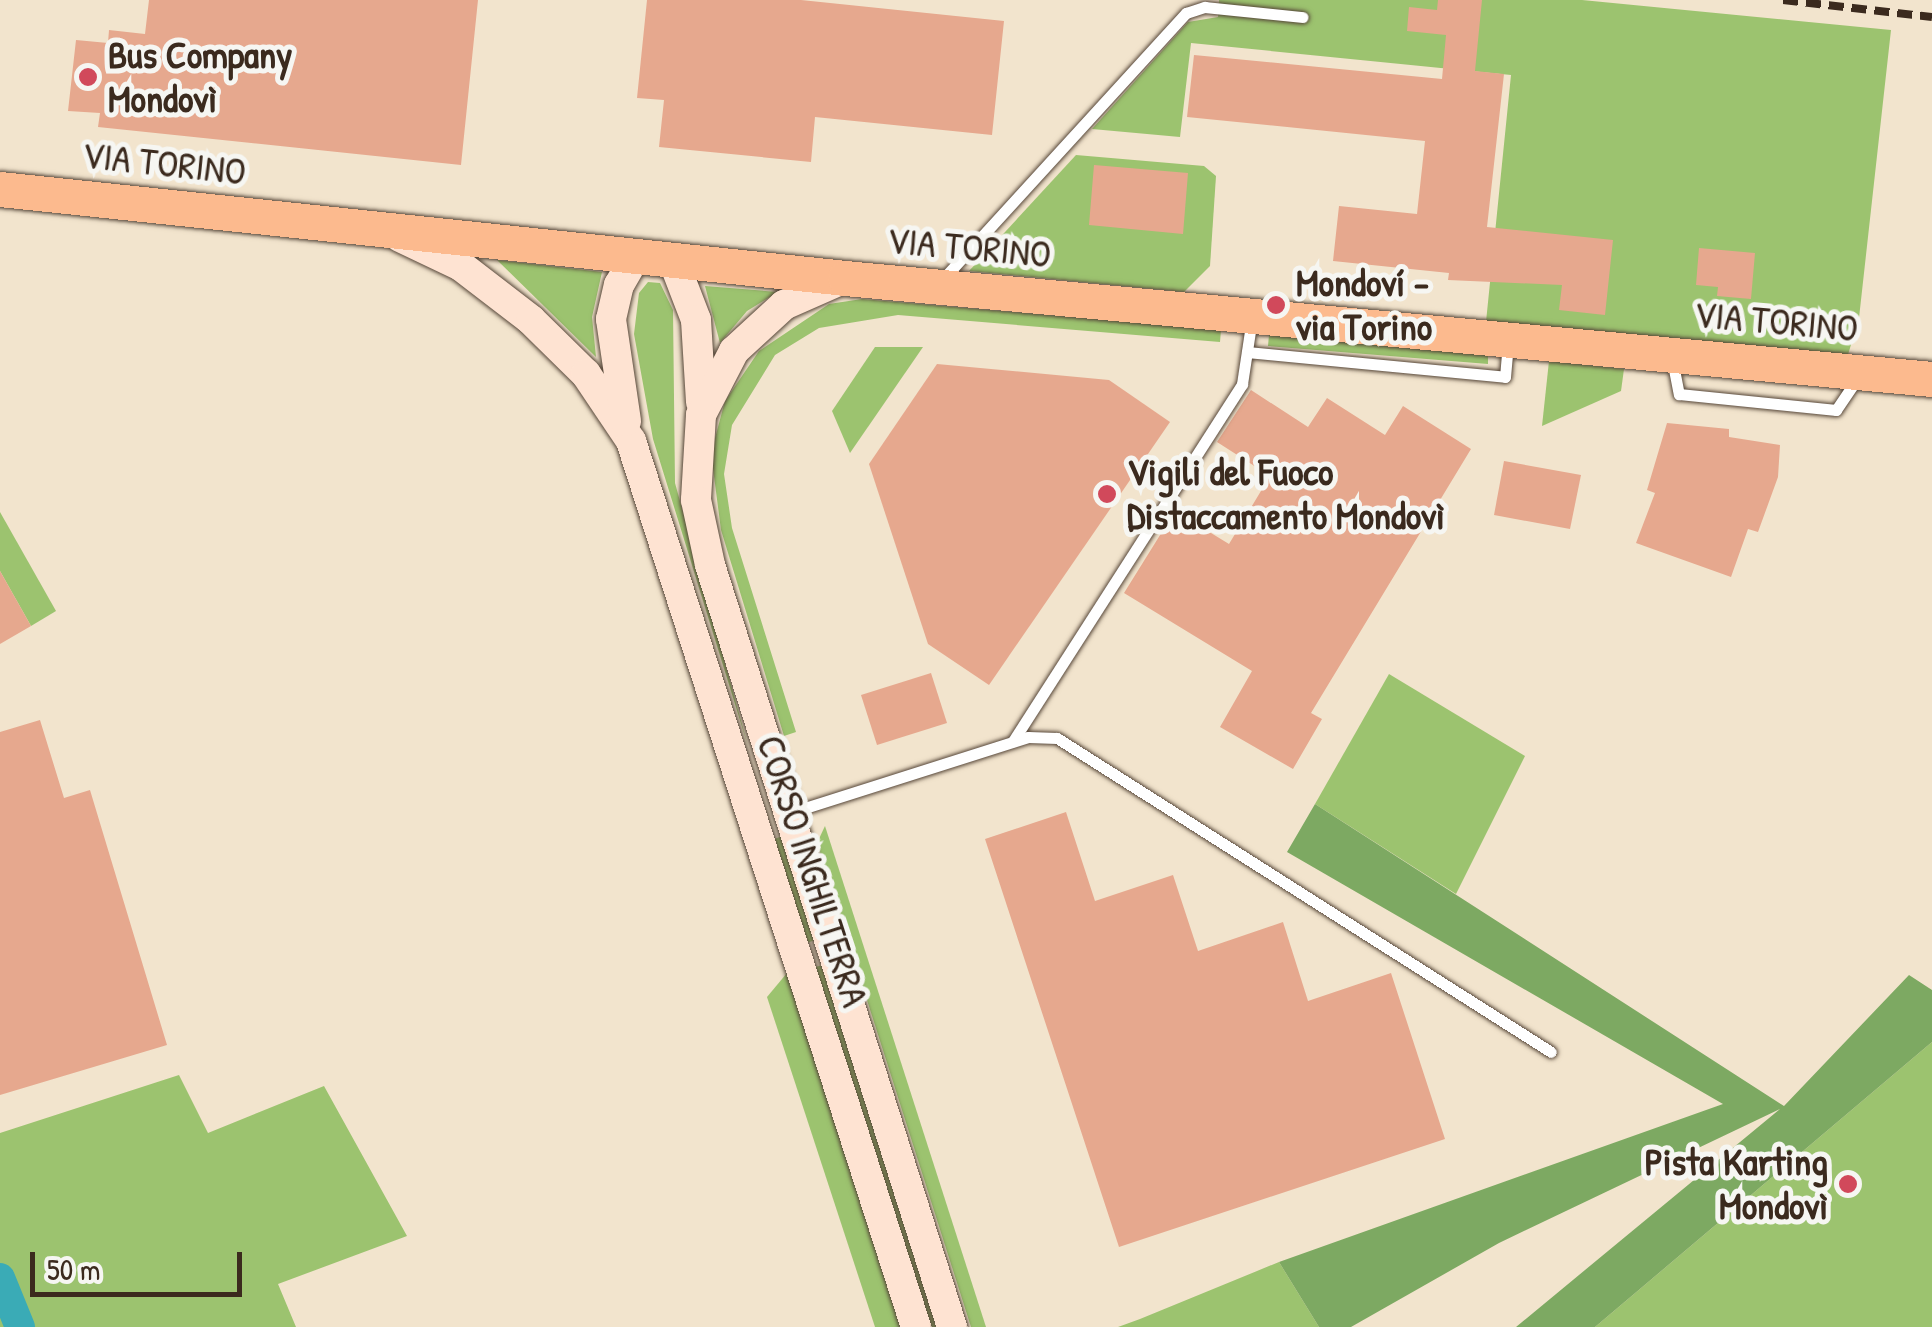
<!DOCTYPE html>
<meta charset="utf-8">
<style>
body{margin:0}
#map{position:relative;width:1932px;height:1327px;overflow:hidden;background:#f2e4cd;font-family:"Patrick Hand",sans-serif}
div>[style]{position:absolute}
.green>*{inset:0;background:#9cc36f}
.forest>*{inset:0;background:#7da962}
.canal>*{height:30px;margin:-15px;padding:0 15px;transform-origin:15px;border-radius:15px;background:#3aabb6}
.building>*{inset:0;background:#e6a88e}
.roads{filter:drop-shadow(0 0 2px #564638) drop-shadow(0 0 2px #564638)}
.lane>*{height:11px;margin:-5.5px;padding:0 5.5px;transform-origin:5.5px;border-radius:5.5px;background:#fff}
.secondary>*{height:30px;margin:-15px;padding:0 15px;transform-origin:15px;border-radius:15px;background:#fee3d2}
.primary>*{height:35px;margin:-17.5px;padding:0 17.5px;transform-origin:17.5px;border-radius:17.5px;background:#fcba8e}
.rail>*{height:8px;margin-top:-4px;transform-origin:0;background:repeating-linear-gradient(90deg,#3b2a1e 0 15px,transparent 0 23px)}
.dots>*{width:28px;height:28px;translate:-50% -50%;box-sizing:border-box;border:5px solid #f6f6f2;border-radius:50%}
span{translate:-50% -50%;white-space:nowrap;text-align:center;line-height:1.15;-webkit-text-stroke:10px #f6f6f2;paint-order:stroke}
.poi-label{font-size:38px;color:#3b2a1e;font-weight:700}
.left{translate:0 -50%;text-align:left}
.right{translate:-100% -50%;text-align:right}
.street-label{font-size:38px;color:#3b2a1e}
.scale{position:absolute;left:30px;top:1252px;width:212px;height:45px;box-sizing:border-box;border:5px solid #3b2a1e;border-top:0;padding-left:12px;font-size:30px;line-height:35px;white-space:nowrap;color:#3b2a1e;-webkit-text-stroke:8px #f6f6f2;paint-order:stroke}
</style>
<div id="map">
<div class="green">
<i style="clip-path:polygon(1219px 0,1582px 0,1891px 30px,1859px 318px,1847px 358px,1486px 322px,1511px 75px,1191px 43px,1180px 137px,1092px 129px,1188px 22px,1218px 17px)"></i>
<i style="clip-path:polygon(1076px 155px,1204px 166px,1216px 176px,1210px 266px,1184px 292px,969px 271px)"></i>
<i style="clip-path:polygon(497px 260px,602px 272px,592px 317px,596px 357px)"></i>
<i style="clip-path:polygon(648px 282px,660px 283px,673px 310px,675px 483px,748px 746px,653px 439px,634px 334px,639px 293px)"></i>
<i style="clip-path:polygon(705px 286px,778px 292px,747px 311px,720px 343px)"></i>
<i style="clip-path:polygon(862px 299px,1221px 330px,1220px 342px,898px 315px,819px 328px,775px 355px,732px 425px,724px 474px,732px 528px,796px 732px,784px 736px,721px 530px,711px 453px,725px 401px,759px 351px,829px 304px)"></i>
<i style="clip-path:polygon(1269px 335px,1488px 355px,1488px 364px,1268px 346px)"></i>
<i style="clip-path:polygon(875px 347px,923px 347px,850px 453px,832px 411px)"></i>
<i style="clip-path:polygon(1549px 361px,1624px 369px,1621px 391px,1542px 426px)"></i>
<i style="clip-path:polygon(0 512px,56px 611px,31px 626px,0 571px)"></i>
<i style="clip-path:polygon(1389px 674px,1525px 756px,1456px 894px,1315px 804px)"></i>
<i style="clip-path:polygon(825px 826px,986px 1327px,971px 1327px,817px 843px)"></i>
<i style="clip-path:polygon(783px 836px,815px 940px,807px 943px,774px 839px)"></i>
<i style="clip-path:polygon(823px 965px,940px 1327px,931px 1327px,815px 967px)"></i>
<i style="clip-path:polygon(787px 973px,903px 1327px,875px 1327px,767px 997px)"></i>
<i style="clip-path:polygon(1932px 1042px,1932px 1327px,1595px 1327px)"></i>
<i style="clip-path:polygon(179px 1075px,208px 1133px,324px 1086px,407px 1236px,278px 1284px,296px 1327px,0 1327px,0 1133px)"></i>
<i style="clip-path:polygon(1279px 1262px,1319px 1327px,1118px 1327px,1140px 1319px)"></i>
</div>
<div class="forest">
<i style="clip-path:polygon(1315px 804px,1784px 1106px,1909px 975px,1932px 990px,1932px 1042px,1595px 1327px,1516px 1327px,1780px 1109px,1499px 1243px,1351px 1327px,1319px 1327px,1279px 1262px,1723px 1104px,1287px 852px)"></i>
</div>
<div class="canal">
<i style="left:0;top:1278px;width:53px;rotate:67.8deg"></i>
</div>
<div class="building">
<i style="clip-path:polygon(149px 0,478px 0,461px 165px,98px 127px,100px 113px,68px 111px,76px 40px,108px 43px,109px 30px,145px 34px)"></i>
<i style="clip-path:polygon(647px 0,801px 0,1004px 21px,992px 135px,815px 117px,811px 162px,659px 147px,664px 100px,637px 98px)"></i>
<i style="clip-path:polygon(1438px 0,1482px 0,1475px 71px,1504px 74px,1487px 227px,1613px 240px,1605px 315px,1559px 310px,1562px 285px,1448px 280px,1449px 273px,1333px 261px,1339px 206px,1417px 214px,1425px 141px,1187px 117px,1194px 55px,1442px 79px,1446px 35px,1407px 31px,1409px 7px,1437px 10px)"></i>
<i style="clip-path:polygon(1094px 165px,1188px 173px,1183px 234px,1089px 225px)"></i>
<i style="clip-path:polygon(1699px 248px,1755px 253px,1751px 299px,1717px 296px,1718px 287px,1696px 285px)"></i>
<i style="clip-path:polygon(937px 364px,1109px 380px,1170px 422px,989px 685px,928px 644px,869px 464px)"></i>
<i style="clip-path:polygon(1251px 390px,1308px 427px,1327px 398px,1385px 435px,1403px 406px,1471px 449px,1311px 713px,1322px 719px,1293px 769px,1220px 727px,1252px 671px,1124px 593px,1175px 511px,1229px 544px,1270px 476px,1217px 442px)"></i>
<i style="clip-path:polygon(1667px 423px,1729px 429px,1729px 437px,1780px 445px,1778px 477px,1758px 532px,1748px 529px,1731px 577px,1636px 543px,1655px 493px,1647px 490px)"></i>
<i style="clip-path:polygon(1504px 461px,1581px 475px,1570px 529px,1494px 515px)"></i>
<i style="clip-path:polygon(0 571px,31px 626px,0 644px)"></i>
<i style="clip-path:polygon(931px 673px,947px 723px,877px 745px,861px 695px)"></i>
<i style="clip-path:polygon(40px 720px,64px 798px,90px 790px,167px 1045px,0 1095px,0 732px)"></i>
<i style="clip-path:polygon(1066px 812px,1095px 901px,1173px 875px,1198px 951px,1283px 922px,1308px 1001px,1391px 973px,1445px 1139px,1119px 1247px,985px 839px)"></i>
</div>
<div class="roads">
<div class="lane">
<i style="left:942px;top:280px;width:362px;rotate:-47.6deg"></i>
<i style="left:1186px;top:13px;width:20px;rotate:-18deg"></i>
<i style="left:1205px;top:7px;width:98px;rotate:5.9deg"></i>
<i style="left:1247px;top:352px;width:259px;rotate:5.5deg"></i>
<i style="left:1505px;top:377px;width:32px;rotate:-85deg"></i>
<i style="left:1672px;top:359px;width:36px;rotate:79deg"></i>
<i style="left:1679px;top:394px;width:158px;rotate:5.8deg"></i>
<i style="left:1836px;top:410px;width:37px;rotate:-56deg"></i>
<i style="left:1013px;top:741px;width:424px;rotate:-57.3deg"></i>
<i style="left:1242px;top:384px;width:67px;rotate:-81.4deg"></i>
<i style="left:789px;top:813px;width:251px;rotate:-17.6deg"></i>
<i style="left:1028px;top:737px;width:29px;rotate:2deg"></i>
<i style="left:1057px;top:738px;width:585px;rotate:32.44deg"></i>
</div>
<div class="secondary">
<i style="left:400px;top:237px;width:68px;rotate:25.4deg"></i>
<i style="left:461px;top:266px;width:88px;rotate:37.6deg"></i>
<i style="left:531px;top:320px;width:77px;rotate:44.5deg"></i>
<i style="left:586px;top:374px;width:81px;rotate:56.1deg"></i>
<i style="left:631px;top:441px;width:931px;rotate:72.17deg"></i>
<i style="left:673px;top:260px;width:64px;rotate:69deg"></i>
<i style="left:696px;top:320px;width:82px;rotate:86.5deg"></i>
<i style="left:845px;top:278px;width:67px;rotate:156.1deg"></i>
<i style="left:784px;top:305px;width:68px;rotate:137.4deg"></i>
<i style="left:734px;top:351px;width:72px;rotate:117.3deg"></i>
<i style="left:701px;top:415px;width:85px;rotate:93.4deg"></i>
<i style="left:696px;top:500px;width:66px;rotate:77.8deg"></i>
<i style="left:710px;top:565px;width:800px;rotate:72.38deg"></i>
<i style="left:626px;top:421px;width:103px;rotate:-98.4deg"></i>
<i style="left:611px;top:319px;width:35px;rotate:-77deg"></i>
<i style="left:619px;top:285px;width:34px;rotate:-60deg"></i>
</div>
<div class="primary">
<i style="left:0;top:189px;width:850px;rotate:6.01deg"></i>
<i style="left:845px;top:278px;width:1092px;rotate:5.31deg"></i>
</div>
</div>
<div class="rail">
<i style="left:1783px;top:0;width:150px;rotate:6.5deg"></i>
</div>
<div class="dots">
<i style="left:88px;top:77px;background:#d1495b"></i>
<i style="left:1276px;top:305px;background:#d1495b"></i>
<i style="left:1107px;top:494px;background:#d1495b"></i>
<i style="left:1848px;top:1184px;background:#d1495b"></i>
</div>
<div class="poi-label">
<span class="left" style="left:108px;top:77px">Bus Company<br>Mondovì</span>
<span class="left" style="left:1296px;top:305px">Mondoví -<br>via Torino</span>
<span class="left" style="left:1127px;top:494px">Vigili del Fuoco<br>Distaccamento Mondovì</span>
<span class="right" style="left:1828px;top:1184px">Pista Karting<br>Mondovì</span>
</div>
<div class="street-label">
<span style="left:164px;top:163px;rotate:6deg">VIA TORINO</span>
<span style="left:969px;top:247px;rotate:5deg">VIA TORINO</span>
<span style="left:1776px;top:321px;rotate:5deg">VIA TORINO</span>
<span style="left:813px;top:871px;rotate:72deg">CORSO INGHILTERRA</span>
</div>
<div class="scale">50 m</div>
</div>
